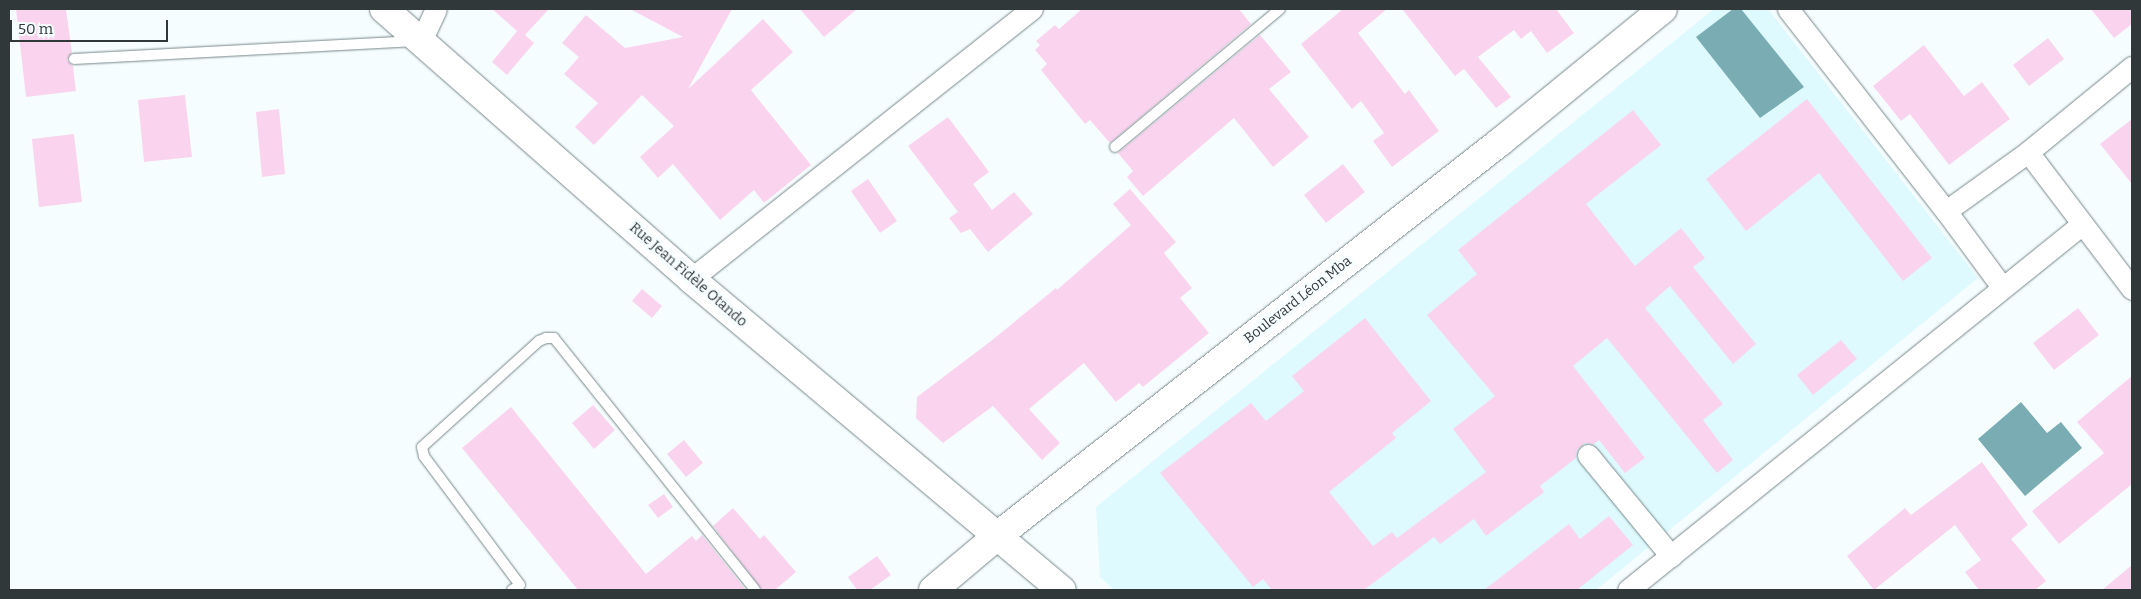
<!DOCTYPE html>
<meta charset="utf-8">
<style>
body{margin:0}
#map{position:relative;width:2141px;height:599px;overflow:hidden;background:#f6fdfe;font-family:Bitter,serif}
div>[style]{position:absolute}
.built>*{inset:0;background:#defafe}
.water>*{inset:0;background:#79acb3}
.building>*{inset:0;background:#fad4ee}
.roads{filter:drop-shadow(0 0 1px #77878a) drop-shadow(0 0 1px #77878a)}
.lane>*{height:10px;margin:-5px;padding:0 5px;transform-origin:5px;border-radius:5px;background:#fff}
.street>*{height:21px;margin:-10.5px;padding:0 10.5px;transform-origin:10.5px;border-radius:10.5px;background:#fff}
.secondary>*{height:28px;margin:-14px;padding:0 14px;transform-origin:14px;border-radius:14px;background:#fff}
span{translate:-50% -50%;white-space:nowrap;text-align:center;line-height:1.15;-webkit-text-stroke:5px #f6fdfe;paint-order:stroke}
.street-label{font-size:14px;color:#31383a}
.frame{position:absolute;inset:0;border:10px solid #31383a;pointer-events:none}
.scale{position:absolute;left:10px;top:20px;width:158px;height:22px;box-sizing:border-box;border:2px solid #31383a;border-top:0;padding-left:6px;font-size:15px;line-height:18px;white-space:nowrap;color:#31383a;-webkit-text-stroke:4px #f6fdfe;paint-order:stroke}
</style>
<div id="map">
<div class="built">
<i style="clip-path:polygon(1714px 9px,1768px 9px,1978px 278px,1596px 590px,1114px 590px,1100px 577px,1096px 507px)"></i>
</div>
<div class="water">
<i style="clip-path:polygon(1733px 9px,1741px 9px,1804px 87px,1760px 118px,1696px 37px)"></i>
<i style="clip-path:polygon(2021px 402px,2047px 433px,2061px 422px,2082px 448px,2025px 496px,1978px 439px)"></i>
</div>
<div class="building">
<i style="clip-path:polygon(16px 9px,66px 9px,72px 53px,67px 60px,73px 66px,76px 91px,26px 97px)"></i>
<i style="clip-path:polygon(492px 9px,549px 9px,525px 35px,534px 43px,507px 75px,492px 62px,517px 31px)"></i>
<i style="clip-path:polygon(630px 9px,732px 9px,688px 89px,763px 19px,793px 52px,751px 90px,811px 165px,764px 203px,754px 190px,720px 220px,673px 164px,658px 178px,640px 157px,674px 126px,642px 95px,594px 145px,575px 127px,598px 103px,564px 74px,579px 57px,562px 43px,586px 15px,625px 48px,683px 37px)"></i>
<i style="clip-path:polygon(800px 9px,857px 9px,824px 37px)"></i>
<i style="clip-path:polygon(1082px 9px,1239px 9px,1251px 24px,1110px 143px,1090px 120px,1085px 124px,1041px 70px,1047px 64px,1035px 50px,1040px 45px,1036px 41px,1055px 25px,1059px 29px)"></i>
<i style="clip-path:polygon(1343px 9px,1387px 9px,1358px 33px,1405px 94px,1409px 90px,1439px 131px,1392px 167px,1373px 141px,1384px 133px,1361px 101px,1352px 109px,1301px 44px)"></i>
<i style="clip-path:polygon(1402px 9px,1556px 9px,1574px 33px,1547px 53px,1531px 31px,1521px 39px,1514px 30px,1478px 57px,1511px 97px,1496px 108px,1464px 69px,1455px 76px)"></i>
<i style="clip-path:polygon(2091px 9px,2132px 9px,2132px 24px,2114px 38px)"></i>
<i style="clip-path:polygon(1260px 35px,1291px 72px,1269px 89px,1309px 137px,1273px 167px,1234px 118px,1143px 196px,1127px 177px,1133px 171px,1118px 153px)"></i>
<i style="clip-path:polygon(2048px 38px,2064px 59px,2029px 86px,2013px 65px)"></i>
<i style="clip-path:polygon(1924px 45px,1964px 96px,1982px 82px,2010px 119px,1949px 165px,1910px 114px,1901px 121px,1873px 86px)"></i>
<i style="clip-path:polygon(185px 95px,192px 157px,144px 162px,138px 100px)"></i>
<i style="clip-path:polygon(1807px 99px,1932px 258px,1903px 281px,1819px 173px,1746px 231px,1706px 179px)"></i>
<i style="clip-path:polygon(279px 109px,285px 174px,262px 177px,256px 112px)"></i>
<i style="clip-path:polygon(1633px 110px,1661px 145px,1586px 204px,1635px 266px,1681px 228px,1705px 258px,1693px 267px,1756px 344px,1733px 364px,1670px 286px,1645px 308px,1723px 404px,1703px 420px,1733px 460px,1717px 473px,1607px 338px,1573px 366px,1645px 458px,1625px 473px,1599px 440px,1594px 444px,1585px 443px,1577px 450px,1576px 458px,1540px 486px,1544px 492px,1486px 536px,1474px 519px,1440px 544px,1434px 537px,1364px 590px,1272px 590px,1263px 579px,1253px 587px,1160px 473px,1251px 403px,1266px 421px,1304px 391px,1292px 376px,1365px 318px,1431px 401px,1392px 433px,1396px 438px,1329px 492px,1373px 546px,1392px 532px,1397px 538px,1486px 472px,1453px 429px,1495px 396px,1427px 315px,1477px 274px,1458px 250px)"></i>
<i style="clip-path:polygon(948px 117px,989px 172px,973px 184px,992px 210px,1014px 192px,1033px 214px,988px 252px,970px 229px,961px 233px,949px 218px,958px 212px,908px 146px)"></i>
<i style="clip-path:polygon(2132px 119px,2132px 184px,2100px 144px)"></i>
<i style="clip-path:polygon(74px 134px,82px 202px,39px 207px,32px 139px)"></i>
<i style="clip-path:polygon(1343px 164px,1365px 192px,1326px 223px,1304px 195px)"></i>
<i style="clip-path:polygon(868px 179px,897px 221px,880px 233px,851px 191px)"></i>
<i style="clip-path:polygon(1130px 189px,1176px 242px,1164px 253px,1192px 288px,1180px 298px,1209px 333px,1143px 387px,1139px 383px,1116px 402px,1084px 363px,1029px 409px,1060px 443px,1042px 460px,993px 406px,943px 443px,916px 418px,917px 397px,991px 341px,1056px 288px,1057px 290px,1131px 225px,1113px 204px)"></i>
<i style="clip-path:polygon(642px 289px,662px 306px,652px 318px,632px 301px)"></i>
<i style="clip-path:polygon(2078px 308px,2099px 335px,2054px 370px,2033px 343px)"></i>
<i style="clip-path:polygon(1841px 340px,1857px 359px,1813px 395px,1797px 375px)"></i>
<i style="clip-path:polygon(2132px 376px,2132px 484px,2059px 544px,2032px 511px,2104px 453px,2077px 422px)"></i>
<i style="clip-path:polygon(593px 405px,615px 430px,594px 449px,572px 423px)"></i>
<i style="clip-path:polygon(511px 407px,646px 574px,692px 536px,696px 541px,702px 535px,746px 590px,578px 590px,462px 448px)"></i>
<i style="clip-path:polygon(684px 440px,703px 463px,686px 477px,667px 454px)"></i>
<i style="clip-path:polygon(1982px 462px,2028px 525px,2011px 539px,2046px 581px,2035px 590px,1979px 590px,1965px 572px,1981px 560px,1955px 525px,1874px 590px,1847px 556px,1905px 508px,1911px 515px)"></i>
<i style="clip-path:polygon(664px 494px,673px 507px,658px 518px,648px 505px)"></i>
<i style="clip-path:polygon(733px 508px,760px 539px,764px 535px,796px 572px,775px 590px,762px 590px,713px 526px)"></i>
<i style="clip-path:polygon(1609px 516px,1633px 545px,1577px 590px,1484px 590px,1569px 524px,1580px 539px)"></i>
<i style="clip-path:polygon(877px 556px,891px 575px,870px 590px,857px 590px,848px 577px)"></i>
<i style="clip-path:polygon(2132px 565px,2132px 590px,2102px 590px)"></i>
</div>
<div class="roads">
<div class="lane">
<i style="left:74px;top:59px;width:338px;rotate:-3deg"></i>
<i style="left:1115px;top:147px;width:215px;rotate:-39.9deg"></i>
<i style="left:512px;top:590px;width:9px;rotate:-32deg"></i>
<i style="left:520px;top:585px;width:161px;rotate:-126.7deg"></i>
<i style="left:424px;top:456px;width:9px;rotate:-103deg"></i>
<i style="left:422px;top:447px;width:158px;rotate:-42.2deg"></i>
<i style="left:539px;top:341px;width:8px;rotate:-23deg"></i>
<i style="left:546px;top:338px;width:8px"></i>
<i style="left:554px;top:338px;width:322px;rotate:51.4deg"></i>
</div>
<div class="street">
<i style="left:1788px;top:9px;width:256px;rotate:52deg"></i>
<i style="left:1946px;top:211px;width:94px;rotate:53.6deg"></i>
<i style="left:421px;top:41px;width:35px;rotate:-65deg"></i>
<i style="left:2028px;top:152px;width:172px;rotate:52.8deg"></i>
<i style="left:1946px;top:211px;width:101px;rotate:-35.7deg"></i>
<i style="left:2028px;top:152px;width:134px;rotate:-39.3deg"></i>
<i style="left:691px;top:279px;width:435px;rotate:-38.4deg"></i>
<i style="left:1588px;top:455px;width:131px;rotate:50.6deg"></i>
<i style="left:1628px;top:590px;width:583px;rotate:-38.87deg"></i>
</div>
<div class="secondary">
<i style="left:384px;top:9px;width:409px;rotate:41.3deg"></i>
<i style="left:691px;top:279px;width:484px;rotate:40deg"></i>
<i style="left:933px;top:590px;width:82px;rotate:-40.1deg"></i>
<i style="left:996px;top:537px;width:640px;rotate:-38.09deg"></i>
<i style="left:1500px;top:142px;width:210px;rotate:-39.2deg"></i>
</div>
</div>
<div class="street-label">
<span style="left:688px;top:275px;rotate:41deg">Rue Jean Fidèle Otando</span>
<span style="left:1298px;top:300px;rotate:-38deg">Boulevard Léon Mba</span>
</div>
<div class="frame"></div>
<div class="scale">50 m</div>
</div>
